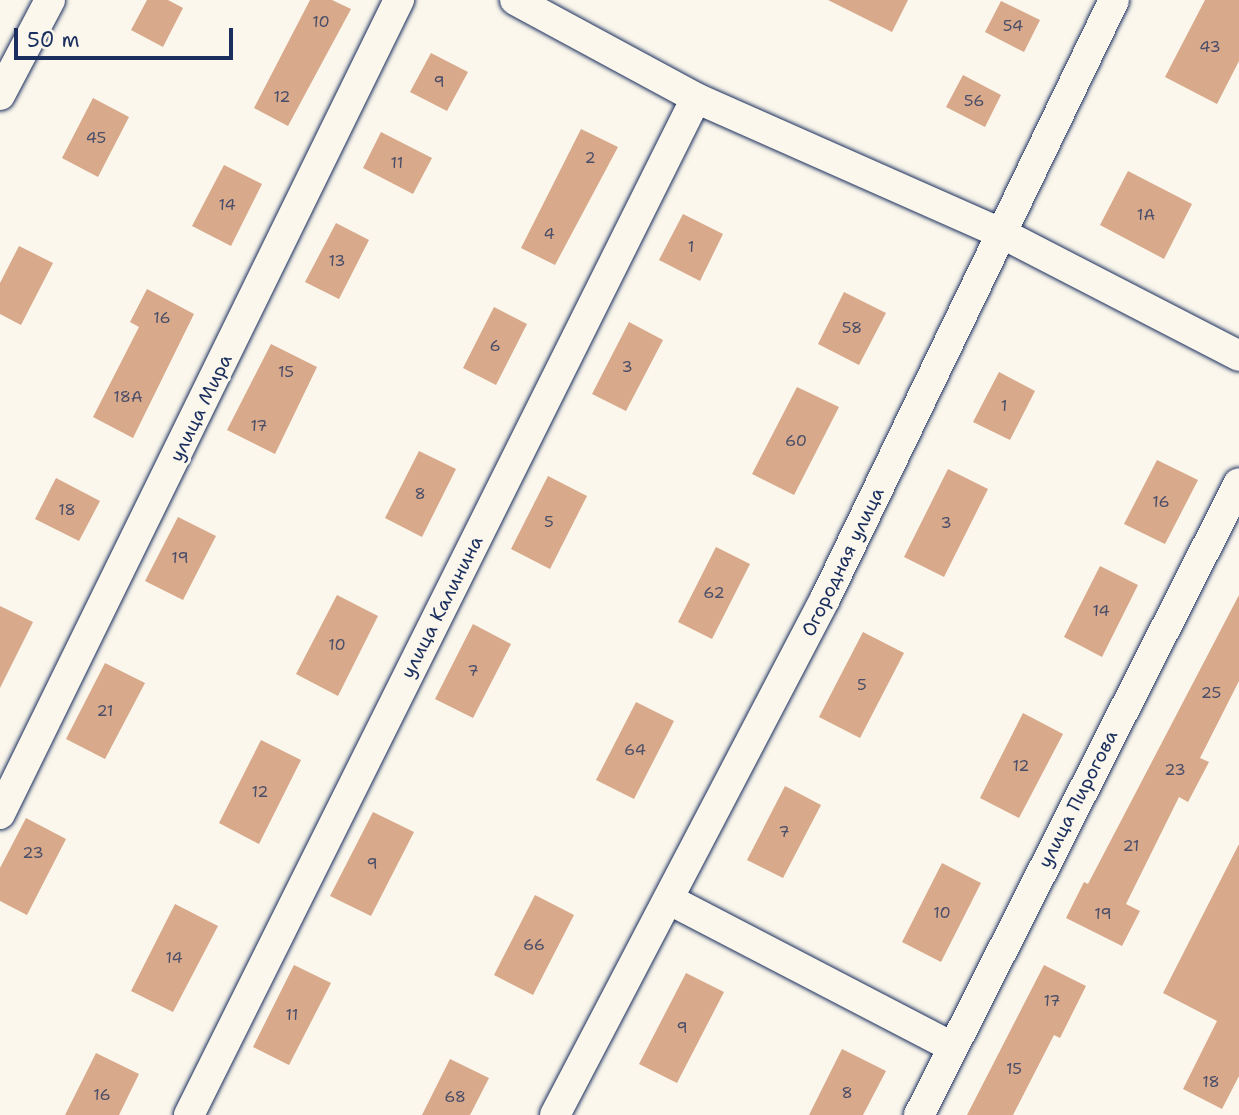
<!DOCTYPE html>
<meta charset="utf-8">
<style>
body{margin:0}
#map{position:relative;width:1239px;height:1115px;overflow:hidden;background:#fbf7ec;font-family:"Shantell Sans",sans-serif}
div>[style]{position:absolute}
.building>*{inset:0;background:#d8a98a}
.roads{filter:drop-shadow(0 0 2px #1b2f5e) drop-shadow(0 0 2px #1b2f5e)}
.street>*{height:30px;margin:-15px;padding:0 15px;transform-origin:15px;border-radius:15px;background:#fbf7ec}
span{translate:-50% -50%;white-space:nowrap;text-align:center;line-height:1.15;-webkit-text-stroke:6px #fbf7ec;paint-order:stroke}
.number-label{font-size:16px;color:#4a4e69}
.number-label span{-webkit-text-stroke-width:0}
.street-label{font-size:19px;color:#1b2f5e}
.scale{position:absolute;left:14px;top:28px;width:219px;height:32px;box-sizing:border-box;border:4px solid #1b2f5e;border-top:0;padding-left:9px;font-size:21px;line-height:24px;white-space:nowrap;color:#1b2f5e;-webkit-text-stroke:5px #fbf7ec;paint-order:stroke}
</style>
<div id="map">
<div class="building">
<i style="clip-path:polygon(147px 0,168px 0,183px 8px,163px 47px,131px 30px)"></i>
<i style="clip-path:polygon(310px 0,332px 0,351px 9px,288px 126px,254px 108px)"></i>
<i style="clip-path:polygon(828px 0,908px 0,892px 32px)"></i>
<i style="clip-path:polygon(1205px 0,1239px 0,1239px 61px,1217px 104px,1165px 77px)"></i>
<i style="clip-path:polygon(1001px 1px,1040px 20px,1024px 52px,985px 32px)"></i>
<i style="clip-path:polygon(431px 53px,468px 72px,447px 111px,410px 92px)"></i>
<i style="clip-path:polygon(963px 75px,1001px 95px,985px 127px,946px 107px)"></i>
<i style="clip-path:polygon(93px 98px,129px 117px,98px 177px,62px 158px)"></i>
<i style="clip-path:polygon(581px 129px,618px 147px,555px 265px,521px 248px)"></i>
<i style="clip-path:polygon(381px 132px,432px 158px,413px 194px,363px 168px)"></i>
<i style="clip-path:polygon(224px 165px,262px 184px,231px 246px,192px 226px)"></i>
<i style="clip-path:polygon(1128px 171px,1192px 204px,1164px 259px,1100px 225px)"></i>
<i style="clip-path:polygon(683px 214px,723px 234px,700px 281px,659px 260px)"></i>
<i style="clip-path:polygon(336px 223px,369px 240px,339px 299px,305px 282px)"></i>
<i style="clip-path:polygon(19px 246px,53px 263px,21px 325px,0 314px,0 283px)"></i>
<i style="clip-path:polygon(147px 289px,194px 314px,133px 438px,93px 417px,139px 327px,130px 322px)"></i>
<i style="clip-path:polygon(844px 292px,886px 313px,859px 365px,818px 344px)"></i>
<i style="clip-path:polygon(494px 307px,527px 324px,496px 385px,463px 368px)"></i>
<i style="clip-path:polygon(629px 322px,663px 340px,626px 411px,592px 394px)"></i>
<i style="clip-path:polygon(271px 344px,317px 367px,275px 454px,227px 430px)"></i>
<i style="clip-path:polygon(999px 372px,1035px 391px,1010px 440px,973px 422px)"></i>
<i style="clip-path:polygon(797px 387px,839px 407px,794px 495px,752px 474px)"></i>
<i style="clip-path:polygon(419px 451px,456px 469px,422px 537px,385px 518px)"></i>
<i style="clip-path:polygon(1157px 460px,1198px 480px,1165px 544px,1124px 524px)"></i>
<i style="clip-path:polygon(948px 469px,988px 489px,944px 577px,904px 557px)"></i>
<i style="clip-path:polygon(548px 476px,587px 496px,550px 569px,511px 549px)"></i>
<i style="clip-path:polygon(56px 478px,100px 501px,79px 541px,35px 519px)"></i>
<i style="clip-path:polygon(178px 517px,216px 536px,183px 600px,145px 581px)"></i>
<i style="clip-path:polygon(716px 547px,750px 564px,712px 639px,678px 622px)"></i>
<i style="clip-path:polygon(1100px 566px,1138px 585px,1102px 657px,1064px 637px)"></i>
<i style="clip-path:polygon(337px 595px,378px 616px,338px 696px,296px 674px)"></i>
<i style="clip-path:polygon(1239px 595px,1239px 681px,1200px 758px,1209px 762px,1188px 802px,1179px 797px,1126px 904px,1140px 911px,1122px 946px,1066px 918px,1084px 882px,1088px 884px)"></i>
<i style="clip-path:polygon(0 606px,33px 622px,0 688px)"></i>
<i style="clip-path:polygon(473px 624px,511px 644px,473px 718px,435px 699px)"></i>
<i style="clip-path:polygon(863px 632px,904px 653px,860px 738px,819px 717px)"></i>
<i style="clip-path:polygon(105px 663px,145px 683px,105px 759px,66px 739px)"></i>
<i style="clip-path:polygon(636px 702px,674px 721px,634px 799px,596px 780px)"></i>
<i style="clip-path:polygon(1023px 713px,1063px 734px,1019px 818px,980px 798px)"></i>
<i style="clip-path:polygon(261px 740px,301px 760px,259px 844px,219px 823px)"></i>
<i style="clip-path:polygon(785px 786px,821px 805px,783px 878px,747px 860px)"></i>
<i style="clip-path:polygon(373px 812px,414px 832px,371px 916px,330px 896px)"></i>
<i style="clip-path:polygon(26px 818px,66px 839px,27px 915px,0 901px,0 868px)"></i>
<i style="clip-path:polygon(1239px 844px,1239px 1076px,1222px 1109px,1183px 1089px,1217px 1021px,1163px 993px)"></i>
<i style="clip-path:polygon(942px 863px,981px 883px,941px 962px,902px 942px)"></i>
<i style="clip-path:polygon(535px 895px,574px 915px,533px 995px,494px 975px)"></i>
<i style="clip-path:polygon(175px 904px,218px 926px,173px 1012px,131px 991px)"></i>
<i style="clip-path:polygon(294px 965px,331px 983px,289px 1065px,253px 1047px)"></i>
<i style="clip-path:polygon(1044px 965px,1086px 986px,1060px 1038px,1054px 1035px,1013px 1115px,967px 1115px)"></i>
<i style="clip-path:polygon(686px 973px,724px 992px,677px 1083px,639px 1064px)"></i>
<i style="clip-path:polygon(842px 1049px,886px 1071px,863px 1115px,809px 1115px)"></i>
<i style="clip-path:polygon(96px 1053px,139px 1074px,119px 1115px,65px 1115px)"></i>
<i style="clip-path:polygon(450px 1059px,489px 1078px,470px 1115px,422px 1115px)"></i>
</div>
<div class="roads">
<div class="street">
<i style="left:515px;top:0;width:206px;rotate:28.4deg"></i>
<i style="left:696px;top:98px;width:336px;rotate:23.9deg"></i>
<i style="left:1003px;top:234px;width:266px;rotate:27.3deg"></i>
<i style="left:0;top:95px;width:107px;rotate:-62.2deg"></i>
<i style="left:0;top:814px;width:907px;rotate:-63.89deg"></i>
<i style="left:670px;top:900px;width:318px;rotate:27.5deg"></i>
<i style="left:189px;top:1115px;width:1136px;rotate:-63.5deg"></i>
<i style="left:555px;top:1115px;width:582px;rotate:-62.38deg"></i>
<i style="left:825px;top:599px;width:665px;rotate:-64.24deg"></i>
<i style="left:919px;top:1115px;width:708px;rotate:-63.15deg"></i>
</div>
</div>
<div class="number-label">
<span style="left:321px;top:22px">10</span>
<span style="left:1013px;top:26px">54</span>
<span style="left:1210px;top:47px">43</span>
<span style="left:439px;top:82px">9</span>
<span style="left:282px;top:97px">12</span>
<span style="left:974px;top:101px">56</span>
<span style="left:96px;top:138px">45</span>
<span style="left:590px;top:158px">2</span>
<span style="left:397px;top:163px">11</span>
<span style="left:227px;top:205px">14</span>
<span style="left:1146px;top:215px">1А</span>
<span style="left:549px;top:234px">4</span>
<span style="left:691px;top:247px">1</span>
<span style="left:337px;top:261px">13</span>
<span style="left:162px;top:318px">16</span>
<span style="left:852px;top:328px">58</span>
<span style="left:495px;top:346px">6</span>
<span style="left:627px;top:367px">3</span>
<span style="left:286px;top:372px">15</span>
<span style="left:128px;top:397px">18А</span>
<span style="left:1004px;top:406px">1</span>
<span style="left:259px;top:426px">17</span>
<span style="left:796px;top:441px">60</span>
<span style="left:420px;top:494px">8</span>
<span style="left:1161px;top:502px">16</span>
<span style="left:67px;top:510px">18</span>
<span style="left:549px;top:522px">5</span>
<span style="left:946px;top:523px">3</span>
<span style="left:180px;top:558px">19</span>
<span style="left:714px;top:593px">62</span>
<span style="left:1101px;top:611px">14</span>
<span style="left:337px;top:645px">10</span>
<span style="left:473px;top:671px">7</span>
<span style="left:862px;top:685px">5</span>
<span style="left:1211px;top:693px">25</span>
<span style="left:105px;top:711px">21</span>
<span style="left:635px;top:750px">64</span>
<span style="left:1021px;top:766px">12</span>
<span style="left:1175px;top:770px">23</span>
<span style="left:260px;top:792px">12</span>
<span style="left:784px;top:832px">7</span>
<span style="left:1131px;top:846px">21</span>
<span style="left:33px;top:853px">23</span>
<span style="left:372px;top:864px">9</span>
<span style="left:942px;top:913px">10</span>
<span style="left:1103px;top:914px">19</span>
<span style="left:534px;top:945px">66</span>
<span style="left:174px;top:958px">14</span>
<span style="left:1052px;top:1001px">17</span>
<span style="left:292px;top:1015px">11</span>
<span style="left:682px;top:1028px">9</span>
<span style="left:1014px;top:1069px">15</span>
<span style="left:1211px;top:1082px">18</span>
<span style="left:847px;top:1093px">8</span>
<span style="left:102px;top:1095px">16</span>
<span style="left:455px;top:1097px">68</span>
</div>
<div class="street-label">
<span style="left:201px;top:408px;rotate:-64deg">улица Мира</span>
<span style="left:843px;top:562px;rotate:-64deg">Огородная улица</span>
<span style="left:442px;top:607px;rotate:-63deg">улица Калинина</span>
<span style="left:1078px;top:799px;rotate:-63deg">улица Пирогова</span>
</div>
<div class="scale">50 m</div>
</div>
